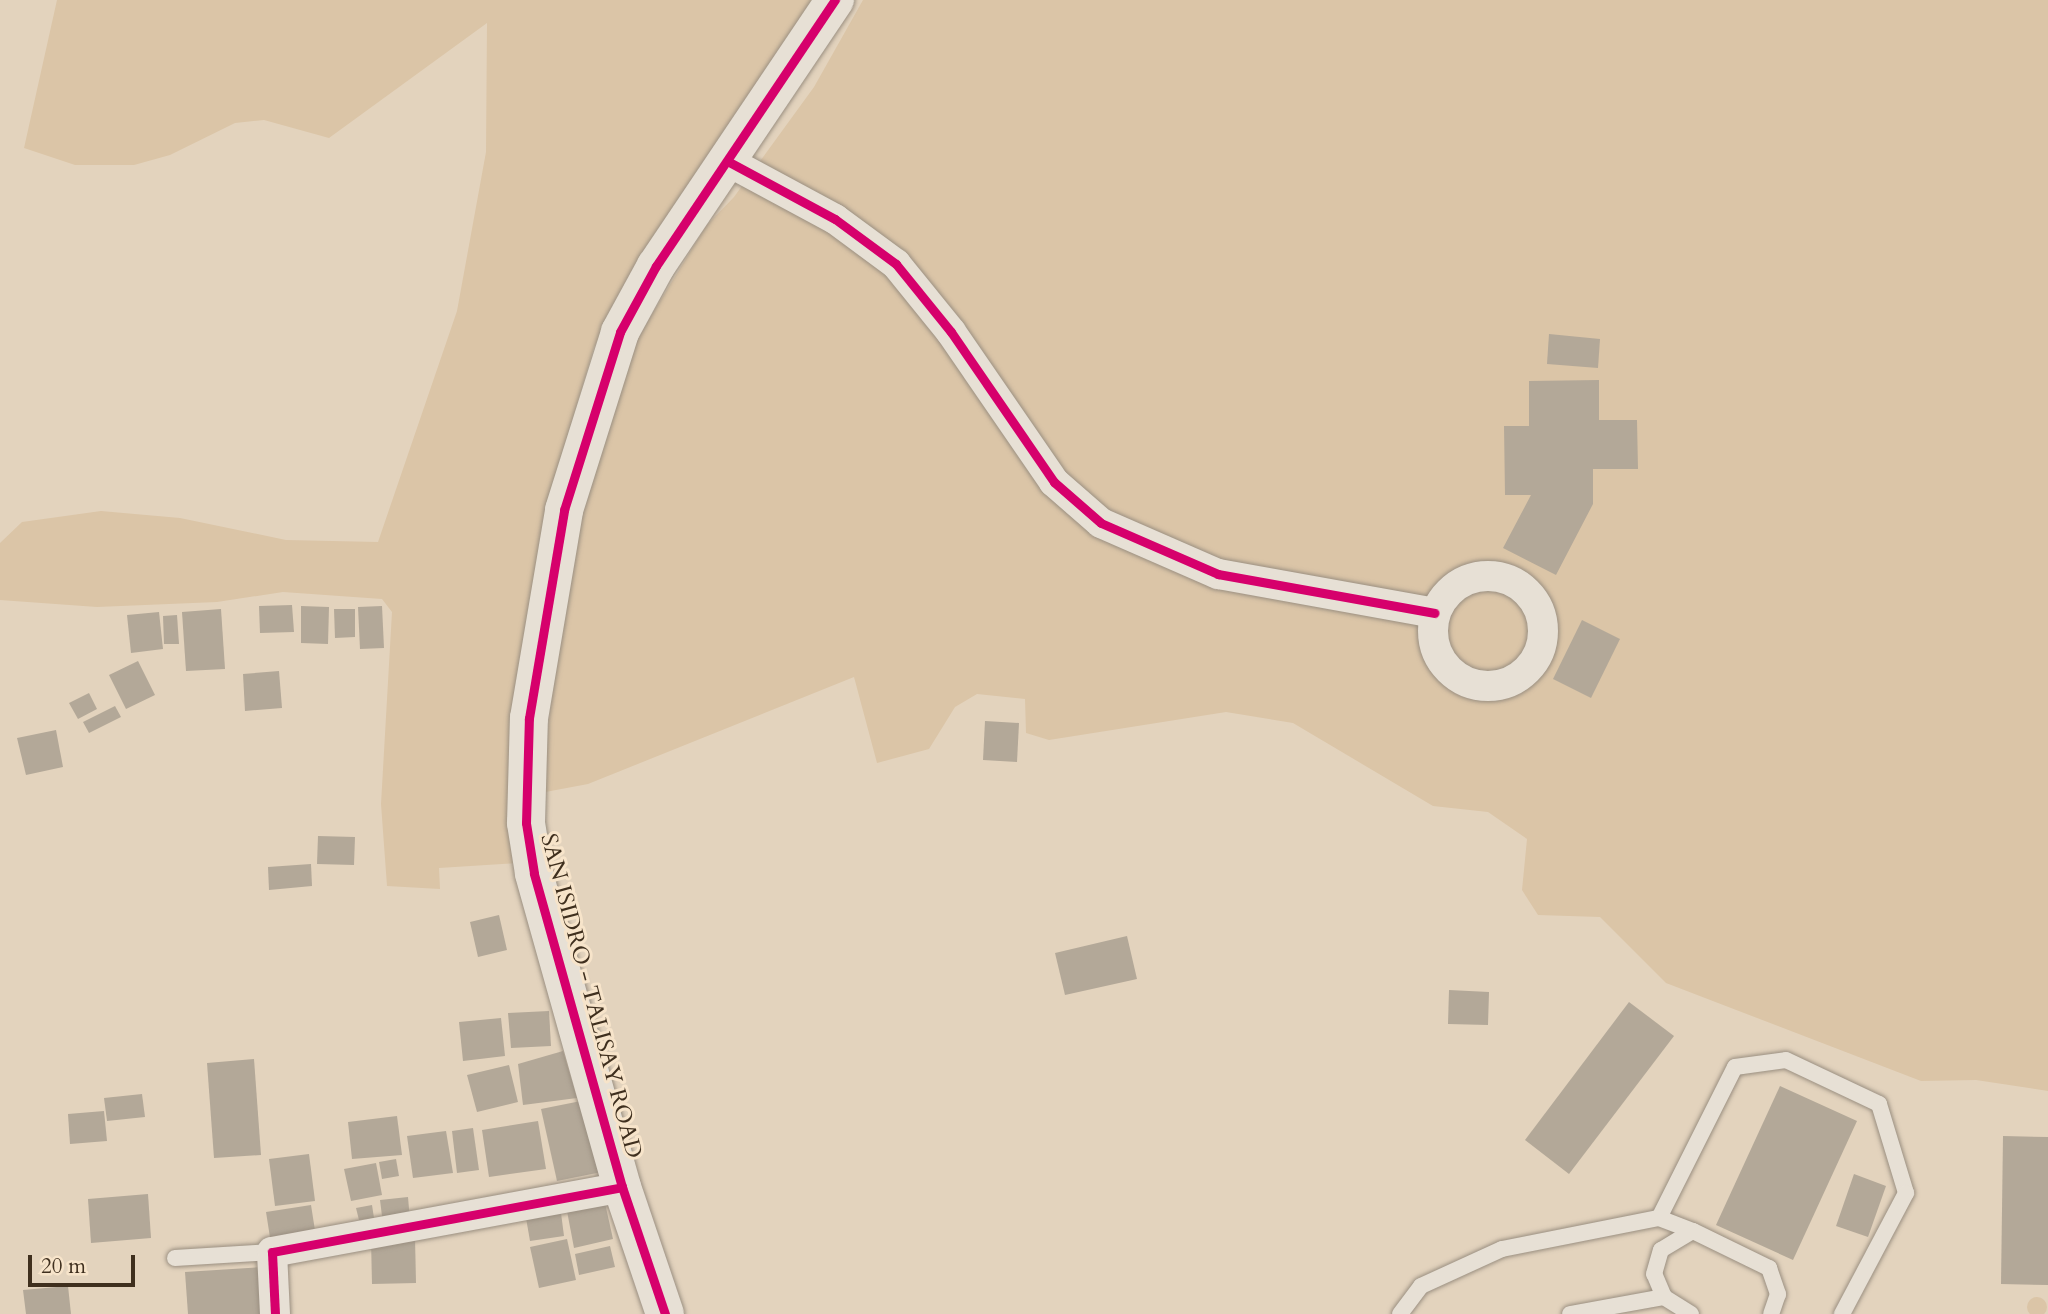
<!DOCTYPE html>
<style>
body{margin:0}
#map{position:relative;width:2048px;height:1314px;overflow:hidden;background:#e3d3bd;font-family:Cardo,serif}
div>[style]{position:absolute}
.green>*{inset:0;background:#dbc5a7}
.round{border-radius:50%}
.building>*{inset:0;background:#b3a898}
.roads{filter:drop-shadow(0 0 2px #9a8f81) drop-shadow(0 0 2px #9a8f81)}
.lane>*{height:16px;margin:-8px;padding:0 8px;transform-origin:8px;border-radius:8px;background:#e7e0d5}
.street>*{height:30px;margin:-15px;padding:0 15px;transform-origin:15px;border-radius:15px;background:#e7e0d5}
.street>.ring{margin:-15px;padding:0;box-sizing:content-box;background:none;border:30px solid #e7e0d5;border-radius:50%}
.secondary>*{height:38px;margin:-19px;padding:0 19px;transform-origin:19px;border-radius:19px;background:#e7e0d5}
.cycleway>*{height:9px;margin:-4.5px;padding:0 4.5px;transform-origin:4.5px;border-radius:4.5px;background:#d6006c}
span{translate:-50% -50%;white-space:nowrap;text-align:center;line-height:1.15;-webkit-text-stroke:6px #f7e4ca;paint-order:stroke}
.street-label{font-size:23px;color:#3f2f1e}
.scale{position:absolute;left:28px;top:1255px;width:107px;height:32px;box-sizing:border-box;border:4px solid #3f2f1e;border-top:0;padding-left:9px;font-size:21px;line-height:24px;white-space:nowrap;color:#3f2f1e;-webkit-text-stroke:5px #f7e4ca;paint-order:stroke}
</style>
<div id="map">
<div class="green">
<i style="clip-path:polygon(57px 0,820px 0,643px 254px,594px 347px,567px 438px,518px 863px,439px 868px,440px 889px,387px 886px,381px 804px,392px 612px,382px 599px,283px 592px,217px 602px,97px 607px,0 600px,0 543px,22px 522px,101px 511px,180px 518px,286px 540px,378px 542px,457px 311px,486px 152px,487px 23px,329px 138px,264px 120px,235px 123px,170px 155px,134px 165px,75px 165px,24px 148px)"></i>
<i style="clip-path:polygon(863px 0,2048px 0,2048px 1091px,1976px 1080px,1921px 1081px,1666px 983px,1600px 917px,1538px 915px,1522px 890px,1527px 839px,1488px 812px,1433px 806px,1293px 723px,1226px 712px,1049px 740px,1026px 733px,1025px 699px,977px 694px,955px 707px,929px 749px,877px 763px,854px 677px,588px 784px,540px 793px,570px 550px,635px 342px,706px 226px,734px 197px,814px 87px)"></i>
<i class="round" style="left:2027px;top:1297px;width:20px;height:20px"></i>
</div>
<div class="building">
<i style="clip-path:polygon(1549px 334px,1600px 339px,1598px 368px,1547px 364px)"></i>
<i style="clip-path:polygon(1599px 380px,1599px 420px,1637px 420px,1638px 469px,1593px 469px,1593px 504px,1556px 575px,1503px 548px,1531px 495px,1505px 495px,1504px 426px,1529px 426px,1529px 381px)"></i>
<i style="clip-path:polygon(292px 605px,294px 632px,260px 633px,259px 606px)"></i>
<i style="clip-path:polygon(301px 606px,329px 607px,328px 644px,301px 643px)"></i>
<i style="clip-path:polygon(382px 606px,384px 648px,360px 649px,358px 607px)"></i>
<i style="clip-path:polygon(221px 609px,225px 669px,186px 671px,182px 612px)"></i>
<i style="clip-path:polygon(334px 609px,355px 609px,355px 637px,335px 638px)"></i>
<i style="clip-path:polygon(159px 612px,163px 649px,131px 653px,127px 615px)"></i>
<i style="clip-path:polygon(177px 615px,179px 644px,164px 644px,163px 616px)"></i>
<i style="clip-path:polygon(1582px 620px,1620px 639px,1591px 698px,1553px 679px)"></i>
<i style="clip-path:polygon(138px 661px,155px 695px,126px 709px,109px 675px)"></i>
<i style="clip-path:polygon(279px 671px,282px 708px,245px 711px,243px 674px)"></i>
<i style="clip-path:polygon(89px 693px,97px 709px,78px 719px,69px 703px)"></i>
<i style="clip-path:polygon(115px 706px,121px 717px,89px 733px,83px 722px)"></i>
<i style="clip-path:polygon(985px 721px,1019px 723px,1017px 762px,983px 760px)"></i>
<i style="clip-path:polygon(56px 730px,63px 767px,26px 775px,17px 738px)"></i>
<i style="clip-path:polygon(318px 836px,355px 837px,354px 865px,317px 864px)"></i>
<i style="clip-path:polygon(311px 864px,312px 886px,269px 890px,268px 867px)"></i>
<i style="clip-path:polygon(499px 915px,507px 950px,478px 957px,470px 922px)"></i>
<i style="clip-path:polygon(1127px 936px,1137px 979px,1065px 995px,1055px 953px)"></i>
<i style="clip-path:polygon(1449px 990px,1489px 992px,1488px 1025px,1448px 1024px)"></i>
<i style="clip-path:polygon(1629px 1002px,1674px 1036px,1569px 1174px,1525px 1140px)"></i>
<i style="clip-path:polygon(549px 1011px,551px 1046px,511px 1048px,508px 1013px)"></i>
<i style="clip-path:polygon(501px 1018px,505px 1056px,463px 1061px,459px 1022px)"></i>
<i style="clip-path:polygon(563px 1051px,577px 1098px,523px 1105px,518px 1064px)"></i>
<i style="clip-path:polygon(254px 1059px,261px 1155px,214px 1158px,207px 1063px)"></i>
<i style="clip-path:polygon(509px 1065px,518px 1102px,477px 1112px,467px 1075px)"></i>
<i style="clip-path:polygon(1780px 1086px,1857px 1121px,1793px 1260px,1716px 1225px)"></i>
<i style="clip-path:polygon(142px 1094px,145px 1117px,107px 1121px,104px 1098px)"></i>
<i style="clip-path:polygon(586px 1100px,602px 1172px,557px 1181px,541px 1109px)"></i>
<i style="clip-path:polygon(104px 1111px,107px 1141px,70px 1144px,68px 1114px)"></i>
<i style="clip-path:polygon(397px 1116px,402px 1155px,352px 1159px,348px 1122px)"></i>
<i style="clip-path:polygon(538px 1121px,546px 1169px,489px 1177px,482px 1130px)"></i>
<i style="clip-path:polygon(473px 1128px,479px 1170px,457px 1173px,452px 1131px)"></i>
<i style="clip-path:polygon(446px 1131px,453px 1173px,413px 1178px,407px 1136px)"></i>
<i style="clip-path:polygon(2003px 1136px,2048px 1137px,2048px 1285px,2001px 1284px)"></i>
<i style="clip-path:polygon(309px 1154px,315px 1201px,275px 1206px,269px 1159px)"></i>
<i style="clip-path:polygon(396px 1159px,399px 1176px,382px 1179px,379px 1162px)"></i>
<i style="clip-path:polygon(376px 1163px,382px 1195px,351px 1201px,344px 1169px)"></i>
<i style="clip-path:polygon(1854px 1174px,1886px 1186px,1868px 1237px,1836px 1226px)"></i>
<i style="clip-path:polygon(148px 1194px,151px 1238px,91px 1243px,88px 1199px)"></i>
<i style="clip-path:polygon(408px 1197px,410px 1221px,383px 1224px,380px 1200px)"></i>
<i style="clip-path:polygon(605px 1203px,613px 1239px,574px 1248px,567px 1211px)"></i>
<i style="clip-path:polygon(311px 1205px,316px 1237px,271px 1244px,266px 1212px)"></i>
<i style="clip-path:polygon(372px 1205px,374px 1218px,359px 1220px,356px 1208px)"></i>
<i style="clip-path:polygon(561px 1213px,564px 1236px,530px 1241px,526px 1218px)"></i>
<i style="clip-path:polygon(415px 1237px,416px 1283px,372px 1284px,371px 1239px)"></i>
<i style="clip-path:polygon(567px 1239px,576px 1280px,539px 1288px,530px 1247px)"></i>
<i style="clip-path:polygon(610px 1246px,615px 1267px,579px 1275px,575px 1254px)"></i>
<i style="clip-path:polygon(263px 1267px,266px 1314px,188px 1314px,185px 1272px)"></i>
<i style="clip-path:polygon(68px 1286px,71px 1314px,26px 1314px,23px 1290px)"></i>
</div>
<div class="roads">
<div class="lane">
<i style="left:1659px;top:1218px;width:169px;rotate:-63.3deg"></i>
<i style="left:1735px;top:1067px;width:51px;rotate:-7.8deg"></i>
<i style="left:1786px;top:1060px;width:103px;rotate:25.3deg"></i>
<i style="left:1879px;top:1104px;width:93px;rotate:73.1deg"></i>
<i style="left:1906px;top:1193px;width:137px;rotate:117.9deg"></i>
<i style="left:175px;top:1258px;width:97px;rotate:-3.5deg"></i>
<i style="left:1400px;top:1314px;width:35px;rotate:-53deg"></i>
<i style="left:1421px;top:1286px;width:89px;rotate:-24.6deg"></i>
<i style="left:1502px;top:1249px;width:160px;rotate:-11.2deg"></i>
<i style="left:1659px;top:1218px;width:36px;rotate:21deg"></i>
<i style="left:1570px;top:1314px;width:96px;rotate:-10.3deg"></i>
<i style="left:1691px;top:1314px;width:32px;rotate:-148deg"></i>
<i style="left:1664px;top:1297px;width:25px;rotate:-113deg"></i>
<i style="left:1654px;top:1274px;width:25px;rotate:-74deg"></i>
<i style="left:1661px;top:1250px;width:37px;rotate:-31deg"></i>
<i style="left:1693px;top:1231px;width:85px;rotate:26deg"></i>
<i style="left:1769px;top:1268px;width:28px;rotate:71deg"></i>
<i style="left:1778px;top:1294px;width:21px;rotate:109deg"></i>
</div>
<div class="street">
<i style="left:731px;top:163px;width:118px;rotate:28.3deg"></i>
<i style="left:835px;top:219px;width:76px;rotate:36.4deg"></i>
<i style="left:896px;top:264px;width:87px;rotate:51deg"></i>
<i style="left:951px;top:332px;width:182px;rotate:55.5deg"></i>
<i style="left:1054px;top:482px;width:62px;rotate:41.1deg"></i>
<i style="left:1101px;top:523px;width:128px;rotate:23.6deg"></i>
<i style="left:1218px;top:574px;width:220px;rotate:10.2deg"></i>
<i class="ring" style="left:1433px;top:576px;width:80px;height:80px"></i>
<i style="left:275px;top:1314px;width:62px;rotate:-92.8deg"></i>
<i style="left:272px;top:1252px;width:356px;rotate:-10.5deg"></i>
</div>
<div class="secondary">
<i style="left:665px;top:1314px;width:134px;rotate:-108.7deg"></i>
<i style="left:622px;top:1187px;width:326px;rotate:-105.7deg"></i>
<i style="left:534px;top:873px;width:51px;rotate:-99.1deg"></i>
<i style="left:526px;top:823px;width:105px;rotate:-88.4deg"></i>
<i style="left:529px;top:718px;width:211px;rotate:-80.4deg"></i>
<i style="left:564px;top:510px;width:187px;rotate:-72.5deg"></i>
<i style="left:620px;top:332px;width:75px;rotate:-61.4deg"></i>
<i style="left:656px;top:266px;width:321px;rotate:-56.1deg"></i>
</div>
</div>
<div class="cycleway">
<i style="left:731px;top:163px;width:118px;rotate:28.3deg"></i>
<i style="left:835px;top:219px;width:76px;rotate:36.4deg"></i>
<i style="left:896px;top:264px;width:87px;rotate:51deg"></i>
<i style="left:951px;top:332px;width:182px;rotate:55.5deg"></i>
<i style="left:1054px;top:482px;width:62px;rotate:41.1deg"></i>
<i style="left:1101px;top:523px;width:128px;rotate:23.6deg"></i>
<i style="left:1218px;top:574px;width:220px;rotate:10.2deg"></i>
<i style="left:275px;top:1314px;width:62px;rotate:-92.8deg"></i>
<i style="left:272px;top:1252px;width:356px;rotate:-10.5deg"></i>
<i style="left:665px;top:1314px;width:134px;rotate:-108.7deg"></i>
<i style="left:622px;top:1187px;width:326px;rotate:-105.7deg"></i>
<i style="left:534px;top:873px;width:51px;rotate:-99.1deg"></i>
<i style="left:526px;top:823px;width:105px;rotate:-88.4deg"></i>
<i style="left:529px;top:718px;width:211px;rotate:-80.4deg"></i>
<i style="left:564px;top:510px;width:187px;rotate:-72.5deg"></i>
<i style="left:620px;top:332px;width:75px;rotate:-61.4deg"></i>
<i style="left:656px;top:266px;width:321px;rotate:-56.1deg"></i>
</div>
<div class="street-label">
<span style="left:591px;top:996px;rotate:75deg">SAN ISIDRO - TALISAY ROAD</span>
</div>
<div class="scale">20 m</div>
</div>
